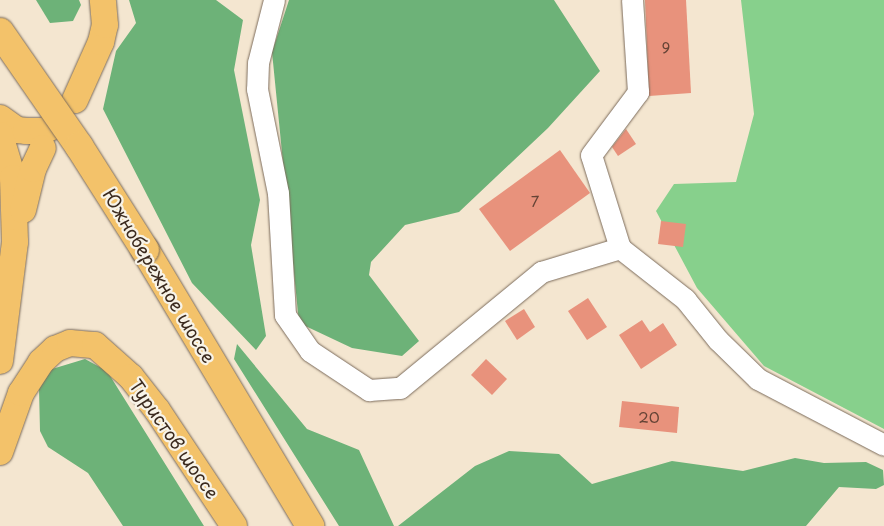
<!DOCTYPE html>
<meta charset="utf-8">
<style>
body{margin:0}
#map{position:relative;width:884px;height:526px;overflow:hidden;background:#f4e6d0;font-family:"Playpen Sans",sans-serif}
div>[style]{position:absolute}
.green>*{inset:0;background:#87d08c}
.forest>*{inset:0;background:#6db278}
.building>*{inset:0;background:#e8927c}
.roads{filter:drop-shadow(0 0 1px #7c6c5c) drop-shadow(0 0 1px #7c6c5c)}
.minor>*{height:21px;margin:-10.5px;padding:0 10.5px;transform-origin:10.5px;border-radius:10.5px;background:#fff}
.major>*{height:26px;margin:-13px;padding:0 13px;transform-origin:13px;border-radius:13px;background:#f3c26a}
.highway>*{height:28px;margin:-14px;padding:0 14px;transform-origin:14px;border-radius:14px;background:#f3c26a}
.bridges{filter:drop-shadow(0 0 1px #7c6c5c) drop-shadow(0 0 1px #7c6c5c)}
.highway-bridge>*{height:28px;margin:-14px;padding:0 14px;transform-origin:14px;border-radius:14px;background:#f3c26a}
span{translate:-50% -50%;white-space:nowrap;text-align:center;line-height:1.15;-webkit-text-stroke:4.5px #f7f3e8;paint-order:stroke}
.number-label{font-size:15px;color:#664436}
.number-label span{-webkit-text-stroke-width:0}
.street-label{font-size:18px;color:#3b2a1e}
</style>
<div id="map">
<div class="green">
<i style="clip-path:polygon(741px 0,884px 0,884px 429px,764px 366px,697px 288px,656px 211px,674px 184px,736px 182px,754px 114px)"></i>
</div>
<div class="forest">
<i style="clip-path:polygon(36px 0,79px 0,81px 5px,73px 21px,50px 23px)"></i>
<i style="clip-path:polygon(129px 0,216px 0,243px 20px,234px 70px,260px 200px,251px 245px,266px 336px,256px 350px,192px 283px,103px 109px,116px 51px,136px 23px)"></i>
<i style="clip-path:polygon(289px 0,554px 0,600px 71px,548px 128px,459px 212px,405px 225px,371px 262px,369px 275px,419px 341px,402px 356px,352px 348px,299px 323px,272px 52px)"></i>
<i style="clip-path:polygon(237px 344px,307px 429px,359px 450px,394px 526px,339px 526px,234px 359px)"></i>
<i style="clip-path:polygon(85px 359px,107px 371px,204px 526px,123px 526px,88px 473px,48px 447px,40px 431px,39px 389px,52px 369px)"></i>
<i style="clip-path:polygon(509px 451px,559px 454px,592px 484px,672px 461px,743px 471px,795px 458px,824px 463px,866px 462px,883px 470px,884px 485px,876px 489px,839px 487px,806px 526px,398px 526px,475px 466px)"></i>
</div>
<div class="building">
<i style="clip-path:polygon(645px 0,686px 0,691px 93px,649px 96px)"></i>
<i style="clip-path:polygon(626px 129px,636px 144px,618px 156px,612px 147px)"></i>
<i style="clip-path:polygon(560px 150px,590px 193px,510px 251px,479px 209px)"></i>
<i style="clip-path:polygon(661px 221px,686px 224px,683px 247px,658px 244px)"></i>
<i style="clip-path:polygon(588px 298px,607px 327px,587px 340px,568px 311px)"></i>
<i style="clip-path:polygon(524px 309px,535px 327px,517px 340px,505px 321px)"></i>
<i style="clip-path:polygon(642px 320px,650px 332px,663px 323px,677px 345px,641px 369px,619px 335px)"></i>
<i style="clip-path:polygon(486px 359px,507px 379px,492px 395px,471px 375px)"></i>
<i style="clip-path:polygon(622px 401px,679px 407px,677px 433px,619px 427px)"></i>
</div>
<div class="roads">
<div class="minor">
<i style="left:274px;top:0;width:65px;rotate:104.3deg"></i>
<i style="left:258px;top:63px;width:26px;rotate:92deg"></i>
<i style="left:257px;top:89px;width:106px;rotate:78.6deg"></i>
<i style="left:278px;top:193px;width:122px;rotate:86.7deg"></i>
<i style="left:285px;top:315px;width:44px;rotate:55.2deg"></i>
<i style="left:310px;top:351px;width:71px;rotate:33.5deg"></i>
<i style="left:369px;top:390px;width:31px;rotate:-4deg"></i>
<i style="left:400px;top:388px;width:183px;rotate:-39.4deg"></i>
<i style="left:541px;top:272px;width:83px;rotate:-16.9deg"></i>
<i style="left:620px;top:248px;width:83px;rotate:38.1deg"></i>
<i style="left:685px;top:299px;width:53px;rotate:51.2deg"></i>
<i style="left:718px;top:340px;width:56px;rotate:44.3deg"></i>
<i style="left:758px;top:379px;width:142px;rotate:27.6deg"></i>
<i style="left:620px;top:248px;width:97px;rotate:-107.3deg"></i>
<i style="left:591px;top:155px;width:79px;rotate:-53.3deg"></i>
<i style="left:638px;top:92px;width:92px;rotate:-93.7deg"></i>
</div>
<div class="major">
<i style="left:75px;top:100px;width:64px;rotate:-65.9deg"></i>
<i style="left:101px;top:42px;width:17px;rotate:-77deg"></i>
<i style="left:105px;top:25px;width:25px;rotate:-95deg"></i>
<i style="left:0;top:118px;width:21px;rotate:35deg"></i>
<i style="left:17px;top:130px;width:9px;rotate:6deg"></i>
<i style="left:26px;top:131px;width:17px"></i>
<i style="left:43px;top:131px;width:19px;rotate:-25deg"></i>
<i style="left:0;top:135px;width:45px;rotate:73.2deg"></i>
<i style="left:13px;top:178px;width:64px;rotate:88.2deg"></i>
<i style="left:15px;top:242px;width:120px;rotate:97.2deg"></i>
<i style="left:23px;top:210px;width:42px;rotate:-76.3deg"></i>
<i style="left:33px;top:169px;width:23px;rotate:-65deg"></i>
<i style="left:0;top:452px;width:63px;rotate:-70.4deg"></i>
<i style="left:21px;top:393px;width:37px;rotate:-57deg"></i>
<i style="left:41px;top:362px;width:19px;rotate:-43deg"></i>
<i style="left:55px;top:349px;width:16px;rotate:-22deg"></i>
<i style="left:70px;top:343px;width:25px;rotate:5deg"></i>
<i style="left:95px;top:345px;width:48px;rotate:41.6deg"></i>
<i style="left:131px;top:377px;width:42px;rotate:51.8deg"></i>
<i style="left:157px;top:410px;width:139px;rotate:56.4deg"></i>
</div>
<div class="highway">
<i style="left:145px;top:250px;width:322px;rotate:59.1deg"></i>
</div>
</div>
<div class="bridges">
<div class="highway-bridge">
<i style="left:0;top:32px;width:139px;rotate:55.3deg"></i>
<i style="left:79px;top:146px;width:123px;rotate:57.6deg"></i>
</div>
</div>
<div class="number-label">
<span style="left:666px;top:47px">9</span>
<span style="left:535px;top:201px">7</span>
<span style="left:649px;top:417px">20</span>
</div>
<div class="street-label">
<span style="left:159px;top:276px;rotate:59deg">Южнобережное шоссе</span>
<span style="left:174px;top:439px;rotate:55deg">Туристов шоссе</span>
</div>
</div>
